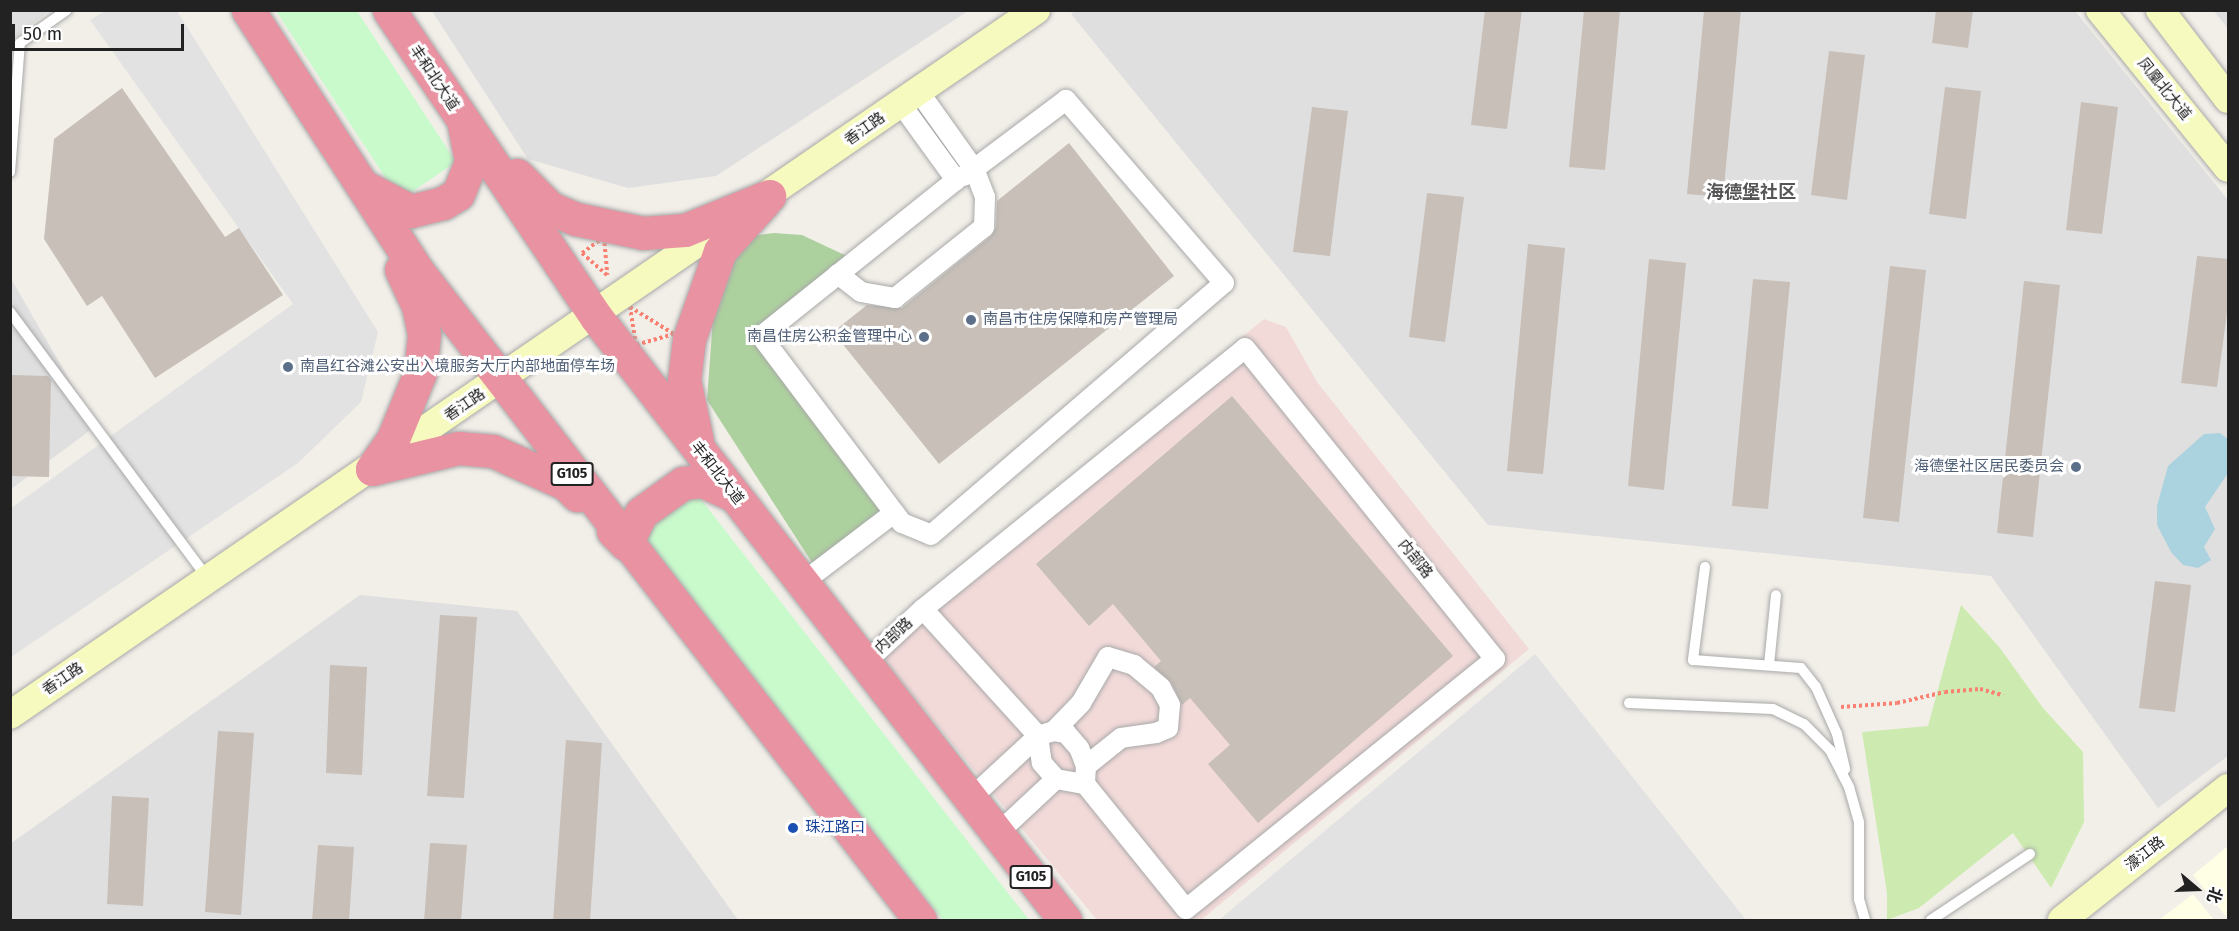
<!DOCTYPE html>
<meta charset="utf-8">
<style>
body{margin:0}
#map{position:relative;width:2239px;height:931px;overflow:hidden;background:#f2efe9;font-family:"Fira Sans","Noto Sans SC",sans-serif}
div>[style]{position:absolute}
.residential>*{inset:0;background:#e0dfdf}
.commercial>*{inset:0;background:#f2dad9}
.education>*{inset:0;background:#ffffe5}
.grass>*{inset:0;background:#cdebb0}
.forest>*{inset:0;background:#add19e}
.park>*{inset:0;background:#c8facc}
.parking>*{inset:0;background:#e2e2e2}
.water>*{inset:0;background:#aad3df}
.building>*{inset:0;background:#c7bfb8}
.path>*{height:4px;margin-top:-2px;transform-origin:0;background:repeating-linear-gradient(90deg,#fa8072 0 3px,transparent 0 6px)}
.roads{filter:drop-shadow(0 0 2px #a9a9a9) drop-shadow(0 0 2px #a9a9a9)}
.lane>*{height:10px;margin:-5px;padding:0 5px;transform-origin:5px;border-radius:5px;background:#fff}
.street>*{height:20px;margin:-10px;padding:0 10px;transform-origin:10px;border-radius:10px;background:#fff}
.secondary>*{height:28px;margin:-14px;padding:0 14px;transform-origin:14px;border-radius:14px;background:#f7fabf}
.highway>*{height:33px;margin:-16.5px;padding:0 16.5px;transform-origin:16.5px;border-radius:16.5px;background:#e892a2}
.dots>*{width:16px;height:16px;translate:-50% -50%;box-sizing:border-box;border:3px solid #fff;border-radius:50%}
span{translate:-50% -50%;white-space:nowrap;text-align:center;line-height:1.15;-webkit-text-stroke:6px #fff;paint-order:stroke}
.shield-label span{padding:2px 4px;background:#fff;border:2px solid;border-radius:4px;-webkit-text-stroke-width:0}
.shield-label{font-size:14px;color:#222;font-weight:700}
.street-label{font-size:15px;color:#222}
.service-label{font-size:15px;color:#4e5e75}
.left{translate:0 -50%;text-align:left}
.right{translate:-100% -50%;text-align:right}
.transit-label{font-size:15px;color:#164399}
.quarter-label{font-size:18px;color:#555;font-weight:700}
.frame{position:absolute;inset:0;border:12px solid #222;pointer-events:none}
.north{position:absolute;left:2167px;top:859px;width:60px;height:60px;-webkit-text-stroke:4px #fff;paint-order:stroke;rotate:109deg;font-size:16px;font-weight:700;line-height:24px;text-align:center;color:#222}
.north::after{content:'';display:block;margin:auto;width:21px;height:27px;background:#222;clip-path:polygon(50% 0,100% 100%,50% 72%,0 100%)}
.scale{position:absolute;left:12px;top:24px;width:172px;height:27px;box-sizing:border-box;border:3px solid #222;border-top:0;padding-left:8px;font-size:18px;line-height:21px;white-space:nowrap;color:#222;-webkit-text-stroke:4px #fff;paint-order:stroke}
</style>
<div id="map">
<div class="residential">
<i style="clip-path:polygon(11px 10px,49px 11px,14px 38px,11px 64px)"></i>
<i style="clip-path:polygon(1077px 10px,2075px 11px,2228px 200px,2228px 756px,2158px 808px,1991px 576px,1488px 525px,1071px 14px)"></i>
<i style="clip-path:polygon(432px 11px,968px 11px,716px 176px,628px 188px,528px 159px)"></i>
<i style="clip-path:polygon(2214px 11px,2228px 11px,2228px 29px)"></i>
<i style="clip-path:polygon(10px 277px,96px 426px,11px 489px,10px 489px)"></i>
<i style="clip-path:polygon(360px 595px,517px 611px,738px 920px,11px 920px,10px 844px)"></i>
</div>
<div class="commercial">
<i style="clip-path:polygon(1264px 319px,1286px 327px,1317px 382px,1529px 649px,1201px 920px,1097px 920px,869px 642px)"></i>
</div>
<div class="education">
<i style="clip-path:polygon(2228px 846px,2228px 919px,2193px 875px)"></i>
<i style="clip-path:polygon(2193px 894px,2214px 920px,2159px 920px)"></i>
</div>
<div class="grass">
<i style="clip-path:polygon(1961px 605px,2000px 648px,2043px 708px,2083px 752px,2084px 822px,2051px 888px,2013px 833px,1919px 908px,1887px 920px,1887px 893px,1862px 732px,1928px 726px)"></i>
</div>
<div class="forest">
<i style="clip-path:polygon(774px 233px,802px 235px,851px 258px,754px 336px,889px 507px,813px 564px,707px 400px,716px 277px,736px 238px)"></i>
</div>
<div class="park">
<i style="clip-path:polygon(276px 11px,357px 11px,456px 162px,400px 200px)"></i>
<i style="clip-path:polygon(696px 493px,1029px 920px,943px 920px,641px 532px)"></i>
</div>
<div class="parking">
<i style="clip-path:polygon(105px 11px,177px 11px,378px 332px,361px 402px,298px 463px,11px 657px,10px 509px,293px 304px,90px 20px)"></i>
<i style="clip-path:polygon(1535px 654px,1746px 920px,1219px 920px)"></i>
</div>
<div class="water">
<i style="clip-path:polygon(2220px 433px,2228px 439px,2228px 473px,2205px 507px,2215px 529px,2204px 547px,2211px 560px,2198px 568px,2183px 565px,2171px 552px,2157px 525px,2157px 506px,2168px 466px,2204px 434px)"></i>
</div>
<div class="building">
<i style="clip-path:polygon(1485px 10px,1522px 10px,1507px 129px,1471px 125px)"></i>
<i style="clip-path:polygon(1584px 10px,1620px 10px,1605px 170px,1569px 167px)"></i>
<i style="clip-path:polygon(1704px 10px,1741px 10px,1723px 197px,1687px 194px)"></i>
<i style="clip-path:polygon(1936px 10px,1973px 10px,1968px 48px,1932px 43px)"></i>
<i style="clip-path:polygon(1829px 51px,1865px 55px,1847px 200px,1811px 195px)"></i>
<i style="clip-path:polygon(1945px 87px,1981px 91px,1966px 219px,1929px 214px)"></i>
<i style="clip-path:polygon(122px 88px,225px 237px,239px 228px,283px 295px,155px 378px,102px 296px,87px 306px,44px 239px,54px 139px)"></i>
<i style="clip-path:polygon(2081px 102px,2118px 107px,2102px 234px,2066px 230px)"></i>
<i style="clip-path:polygon(1312px 107px,1348px 111px,1330px 256px,1293px 252px)"></i>
<i style="clip-path:polygon(1069px 143px,1174px 276px,939px 464px,833px 332px,867px 305px,902px 308px,991px 236px,996px 227px,997px 201px)"></i>
<i style="clip-path:polygon(1427px 193px,1464px 197px,1445px 342px,1409px 337px)"></i>
<i style="clip-path:polygon(1528px 244px,1565px 248px,1543px 474px,1507px 471px)"></i>
<i style="clip-path:polygon(2197px 256px,2229px 259px,2229px 298px,2217px 387px,2181px 383px)"></i>
<i style="clip-path:polygon(1649px 259px,1686px 263px,1664px 490px,1628px 486px)"></i>
<i style="clip-path:polygon(1890px 266px,1926px 270px,1899px 522px,1863px 518px)"></i>
<i style="clip-path:polygon(1753px 279px,1790px 282px,1768px 509px,1732px 506px)"></i>
<i style="clip-path:polygon(2024px 281px,2060px 285px,2033px 537px,1997px 533px)"></i>
<i style="clip-path:polygon(12px 375px,48px 376px,51px 380px,49px 477px,10px 476px)"></i>
<i style="clip-path:polygon(1232px 396px,1453px 656px,1258px 823px,1208px 764px,1230px 745px,1190px 698px,1182px 705px,1171px 682px,1154px 667px,1161px 661px,1113px 604px,1089px 626px,1036px 564px)"></i>
<i style="clip-path:polygon(2155px 581px,2191px 585px,2175px 712px,2139px 708px)"></i>
<i style="clip-path:polygon(440px 615px,477px 617px,464px 798px,427px 796px)"></i>
<i style="clip-path:polygon(330px 665px,367px 667px,362px 775px,326px 773px)"></i>
<i style="clip-path:polygon(218px 731px,254px 733px,241px 915px,205px 912px)"></i>
<i style="clip-path:polygon(566px 740px,602px 743px,590px 921px,553px 921px)"></i>
<i style="clip-path:polygon(112px 796px,149px 798px,143px 906px,107px 904px)"></i>
<i style="clip-path:polygon(430px 843px,467px 845px,461px 921px,424px 921px)"></i>
<i style="clip-path:polygon(318px 845px,354px 847px,349px 921px,312px 921px)"></i>
</div>
<div class="path">
<i style="left:604px;top:237px;width:38px;rotate:85deg"></i>
<i style="left:607px;top:275px;width:33px;rotate:-139deg"></i>
<i style="left:582px;top:253px;width:27px;rotate:-36deg"></i>
<i style="left:630px;top:307px;width:52px;rotate:31.5deg"></i>
<i style="left:674px;top:334px;width:40px;rotate:164deg"></i>
<i style="left:636px;top:345px;width:38px;rotate:-99deg"></i>
<i style="left:1841px;top:707px;width:56px;rotate:-4.1deg"></i>
<i style="left:1897px;top:703px;width:49px;rotate:-12.9deg"></i>
<i style="left:1945px;top:692px;width:35px;rotate:-5deg"></i>
<i style="left:1980px;top:689px;width:24px;rotate:15deg"></i>
</div>
<div class="roads">
<div class="lane">
<i style="left:10px;top:172px;width:129px;rotate:-85.6deg"></i>
<i style="left:20px;top:43px;width:57px;rotate:-35.1deg"></i>
<i style="left:10px;top:312px;width:330px;rotate:53.4deg"></i>
<i style="left:1705px;top:567px;width:94px;rotate:97.4deg"></i>
<i style="left:1693px;top:660px;width:108px;rotate:4.2deg"></i>
<i style="left:1801px;top:668px;width:24px;rotate:52deg"></i>
<i style="left:1816px;top:687px;width:51px;rotate:65.9deg"></i>
<i style="left:1837px;top:734px;width:36px;rotate:77deg"></i>
<i style="left:1769px;top:665px;width:70px;rotate:-84.3deg"></i>
<i style="left:1629px;top:703px;width:144px;rotate:2.4deg"></i>
<i style="left:1773px;top:709px;width:34px;rotate:26deg"></i>
<i style="left:1804px;top:724px;width:37px;rotate:45deg"></i>
<i style="left:1830px;top:750px;width:42px;rotate:62.8deg"></i>
<i style="left:1849px;top:787px;width:37px;rotate:74deg"></i>
<i style="left:1859px;top:823px;width:76px;rotate:90deg"></i>
<i style="left:1859px;top:899px;width:22px;rotate:74deg"></i>
<i style="left:1931px;top:920px;width:119px;rotate:-33.7deg"></i>
</div>
<div class="street">
<i style="left:901px;top:104px;width:94px;rotate:54.1deg"></i>
<i style="left:956px;top:180px;width:250px;rotate:141.3deg"></i>
<i style="left:761px;top:336px;width:234px;rotate:53deg"></i>
<i style="left:902px;top:523px;width:31px;rotate:22deg"></i>
<i style="left:931px;top:535px;width:386px;rotate:-40.7deg"></i>
<i style="left:1224px;top:283px;width:242px;rotate:-130.8deg"></i>
<i style="left:1066px;top:100px;width:115px;rotate:143.1deg"></i>
<i style="left:974px;top:169px;width:95px;rotate:-125.5deg"></i>
<i style="left:838px;top:274px;width:29px;rotate:38deg"></i>
<i style="left:861px;top:292px;width:35px;rotate:10deg"></i>
<i style="left:895px;top:298px;width:114px;rotate:-38.6deg"></i>
<i style="left:984px;top:227px;width:30px;rotate:-88deg"></i>
<i style="left:985px;top:197px;width:30px;rotate:-111deg"></i>
<i style="left:974px;top:169px;width:12px;rotate:145deg"></i>
<i style="left:802px;top:583px;width:116px;rotate:-37.3deg"></i>
<i style="left:923px;top:609px;width:171px;rotate:47.8deg"></i>
<i style="left:1038px;top:736px;width:27px;rotate:82deg"></i>
<i style="left:1042px;top:763px;width:21px;rotate:49deg"></i>
<i style="left:1056px;top:779px;width:29px;rotate:10deg"></i>
<i style="left:1085px;top:784px;width:18px;rotate:-87deg"></i>
<i style="left:1086px;top:766px;width:19px;rotate:-111deg"></i>
<i style="left:1079px;top:748px;width:20px;rotate:-131deg"></i>
<i style="left:1066px;top:733px;width:12px;rotate:-171deg"></i>
<i style="left:1054px;top:731px;width:17px;rotate:163deg"></i>
<i style="left:1038px;top:736px;width:93px;rotate:137.2deg"></i>
<i style="left:865px;top:663px;width:79px;rotate:-43deg"></i>
<i style="left:923px;top:609px;width:414px;rotate:-39deg"></i>
<i style="left:1245px;top:348px;width:399px;rotate:51.2deg"></i>
<i style="left:1495px;top:659px;width:397px;rotate:141deg"></i>
<i style="left:1186px;top:909px;width:161px;rotate:-128.9deg"></i>
<i style="left:1054px;top:731px;width:39px;rotate:-46deg"></i>
<i style="left:1081px;top:703px;width:53px;rotate:-59.6deg"></i>
<i style="left:1108px;top:657px;width:27px;rotate:17deg"></i>
<i style="left:1134px;top:665px;width:35px;rotate:40deg"></i>
<i style="left:1161px;top:688px;width:19px;rotate:62deg"></i>
<i style="left:1170px;top:705px;width:23px;rotate:95deg"></i>
<i style="left:1168px;top:728px;width:13px;rotate:157deg"></i>
<i style="left:1156px;top:733px;width:35px;rotate:172deg"></i>
<i style="left:1121px;top:738px;width:45px;rotate:141.3deg"></i>
<i style="left:997px;top:834px;width:81px;rotate:-43deg"></i>
</div>
<div class="secondary">
<i style="left:2100px;top:10px;width:203px;rotate:51deg"></i>
<i style="left:2160px;top:10px;width:112px;rotate:52.6deg"></i>
<i style="left:10px;top:715px;width:1245px;rotate:-34.49deg"></i>
<i style="left:2062px;top:920px;width:212px;rotate:-38.5deg"></i>
</div>
<div class="highway">
<i style="left:248px;top:10px;width:309px;rotate:57deg"></i>
<i style="left:416px;top:269px;width:823px;rotate:52.25deg"></i>
<i style="left:389px;top:10px;width:370px;rotate:56deg"></i>
<i style="left:596px;top:317px;width:764px;rotate:52.13deg"></i>
<i style="left:517px;top:175px;width:47px;rotate:45deg"></i>
<i style="left:550px;top:208px;width:28px;rotate:23deg"></i>
<i style="left:576px;top:219px;width:68px;rotate:11.8deg"></i>
<i style="left:643px;top:233px;width:42px;rotate:-4.1deg"></i>
<i style="left:685px;top:230px;width:91px;rotate:-22deg"></i>
<i style="left:365px;top:187px;width:52px;rotate:27.6deg"></i>
<i style="left:411px;top:211px;width:33px;rotate:-14deg"></i>
<i style="left:443px;top:203px;width:17px;rotate:-31deg"></i>
<i style="left:458px;top:194px;width:35px;rotate:-68deg"></i>
<i style="left:471px;top:161px;width:36px;rotate:-101deg"></i>
<i style="left:697px;top:441px;width:62px;rotate:-102deg"></i>
<i style="left:684px;top:380px;width:41px;rotate:-83deg"></i>
<i style="left:689px;top:339px;width:93px;rotate:-70.6deg"></i>
<i style="left:720px;top:251px;width:66px;rotate:-48.1deg"></i>
<i style="left:372px;top:469px;width:89px;rotate:-13.7deg"></i>
<i style="left:458px;top:448px;width:35px;rotate:5deg"></i>
<i style="left:493px;top:451px;width:80px;rotate:24.3deg"></i>
<i style="left:566px;top:484px;width:16px;rotate:45deg"></i>
<i style="left:372px;top:469px;width:37px;rotate:-55deg"></i>
<i style="left:393px;top:439px;width:71px;rotate:-67.8deg"></i>
<i style="left:420px;top:373px;width:39px;rotate:-84deg"></i>
<i style="left:424px;top:334px;width:29px;rotate:-102deg"></i>
<i style="left:418px;top:306px;width:40px;rotate:-115deg"></i>
<i style="left:613px;top:531px;width:18px;rotate:45deg"></i>
<i style="left:626px;top:544px;width:34px;rotate:-64deg"></i>
<i style="left:641px;top:513px;width:52px;rotate:-35.5deg"></i>
<i style="left:683px;top:483px;width:20px;rotate:-6deg"></i>
<i style="left:703px;top:481px;width:35px;rotate:25deg"></i>
</div>
</div>
<div class="dots">
<i style="left:971px;top:320px;background:#5c6f8a"></i>
<i style="left:924px;top:337px;background:#5c6f8a"></i>
<i style="left:288px;top:367px;background:#5c6f8a"></i>
<i style="left:2076px;top:467px;background:#5c6f8a"></i>
<i style="left:793px;top:828px;background:#1a4fb4"></i>
</div>
<div class="shield-label">
<span style="left:572px;top:474px">G105</span>
<span style="left:1031px;top:877px">G105</span>
</div>
<div class="street-label">
<span style="left:434px;top:78px;rotate:56deg">丰和北大道</span>
<span style="left:2164px;top:89px;rotate:51deg">凤凰北大道</span>
<span style="left:865px;top:129px;rotate:-35deg">香江路</span>
<span style="left:465px;top:405px;rotate:-34deg">香江路</span>
<span style="left:717px;top:473px;rotate:52deg">丰和北大道</span>
<span style="left:1415px;top:559px;rotate:51deg">内部路</span>
<span style="left:894px;top:636px;rotate:-43deg">内部路</span>
<span style="left:63px;top:679px;rotate:-34deg">香江路</span>
<span style="left:2145px;top:854px;rotate:-38deg">濠江路</span>
</div>
<div class="service-label">
<span class="left" style="left:983px;top:320px">南昌市住房保障和房产管理局</span>
<span class="right" style="left:912px;top:337px">南昌住房公积金管理中心</span>
<span class="left" style="left:300px;top:367px">南昌红谷滩公安出入境服务大厅内部地面停车场</span>
<span class="right" style="left:2064px;top:467px">海德堡社区居民委员会</span>
</div>
<div class="transit-label">
<span class="left" style="left:805px;top:828px">珠江路口</span>
</div>
<div class="quarter-label">
<span style="left:1751px;top:192px">海德堡社区</span>
</div>
<div class="frame"></div>
<div class="north">北</div>
<div class="scale">50 m</div>
</div>
